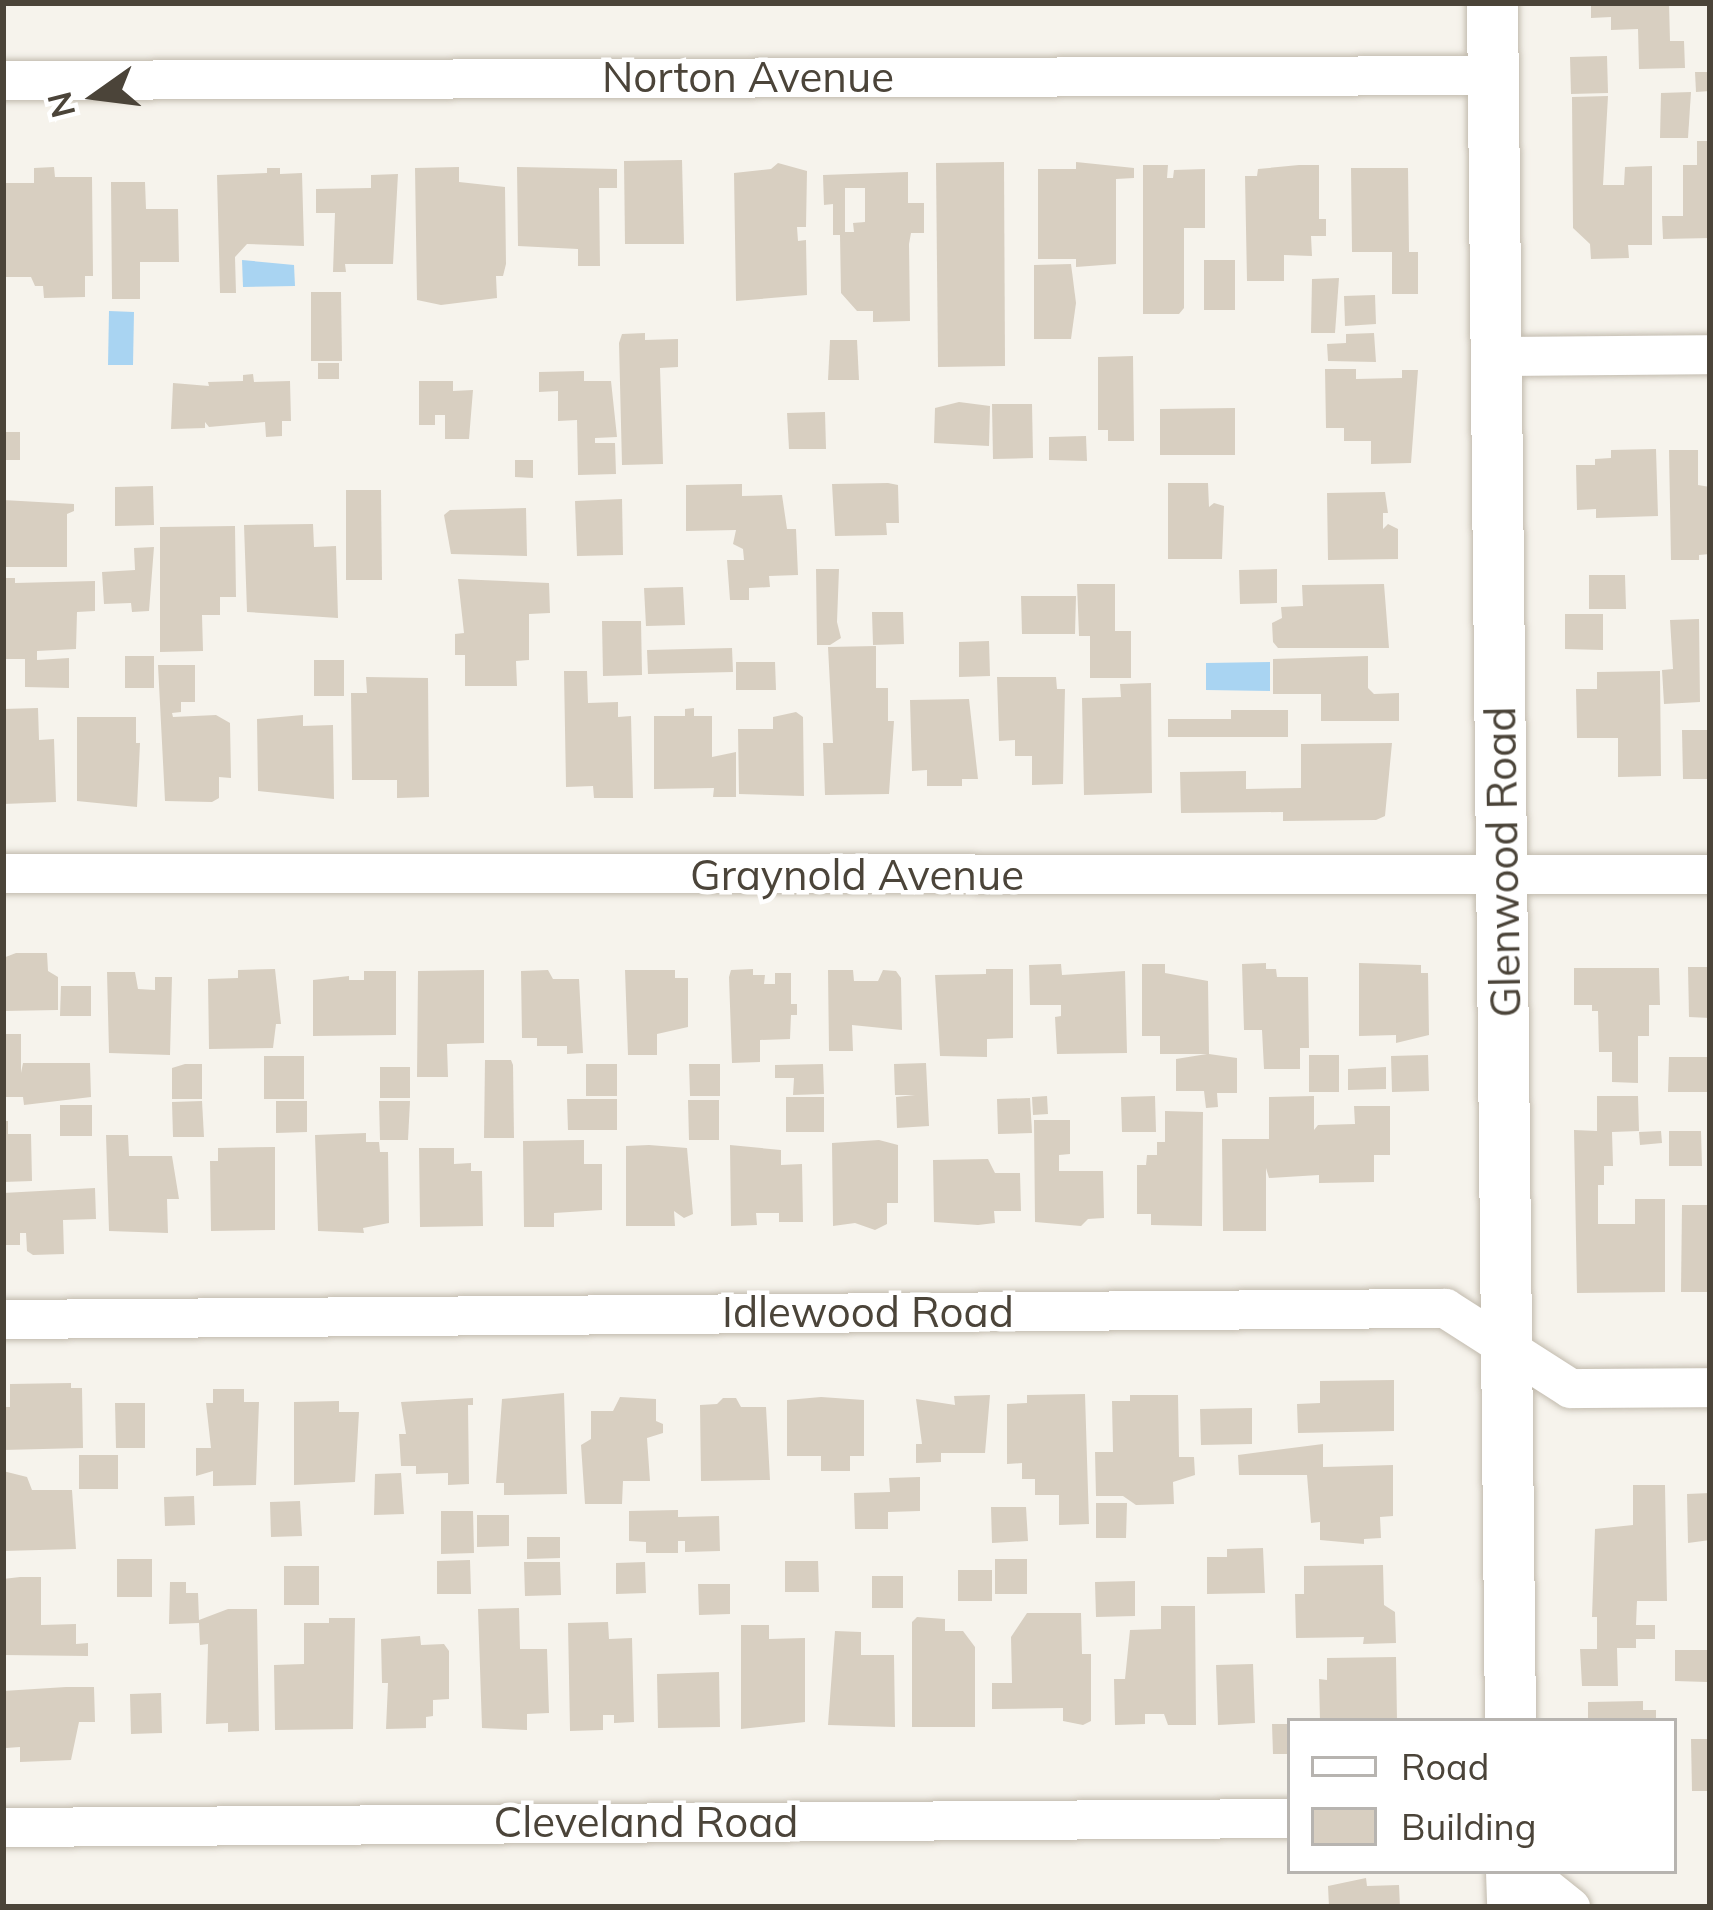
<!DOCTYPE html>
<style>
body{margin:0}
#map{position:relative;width:1713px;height:1910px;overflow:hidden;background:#f6f3ec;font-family:Mulish,sans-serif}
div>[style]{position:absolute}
.water>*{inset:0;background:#a9d4f2}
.building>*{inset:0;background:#d8cfc1}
.roads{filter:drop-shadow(0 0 3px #c2bbae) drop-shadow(0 0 3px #c2bbae)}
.minor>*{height:39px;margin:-19.5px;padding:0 19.5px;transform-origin:19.5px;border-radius:19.5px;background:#fff}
.tertiary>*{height:51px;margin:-25.5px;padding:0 25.5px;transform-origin:25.5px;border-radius:25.5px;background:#fff}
span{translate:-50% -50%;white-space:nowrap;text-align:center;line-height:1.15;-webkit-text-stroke:9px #fff;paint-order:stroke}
.street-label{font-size:42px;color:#4b4439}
.frame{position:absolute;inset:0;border:6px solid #4b4439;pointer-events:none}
.legend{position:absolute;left:1287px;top:1718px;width:390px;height:156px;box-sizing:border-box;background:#fff;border:3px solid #b7b4b0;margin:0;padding:15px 21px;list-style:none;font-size:36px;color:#4b4439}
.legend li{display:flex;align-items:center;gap:24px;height:60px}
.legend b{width:60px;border:3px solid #b7b4b0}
.north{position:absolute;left:36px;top:36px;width:120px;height:120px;-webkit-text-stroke:9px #fff;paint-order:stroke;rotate:256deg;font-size:33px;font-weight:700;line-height:48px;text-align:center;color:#4b4439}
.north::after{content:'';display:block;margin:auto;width:42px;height:54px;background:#4b4439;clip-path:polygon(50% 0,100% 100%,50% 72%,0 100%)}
</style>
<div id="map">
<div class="water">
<i style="clip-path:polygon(242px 260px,294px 265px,295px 286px,243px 287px)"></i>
<i style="clip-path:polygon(109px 311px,134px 312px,133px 365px,108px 365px)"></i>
<i style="clip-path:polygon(1270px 662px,1270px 691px,1206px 690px,1206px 663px)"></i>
</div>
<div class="building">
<i style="clip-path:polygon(1591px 3px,1669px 3px,1670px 41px,1684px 41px,1685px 68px,1639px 69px,1638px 29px,1611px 30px,1611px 17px,1591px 18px)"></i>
<i style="clip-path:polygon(1607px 56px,1608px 93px,1571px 94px,1570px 57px)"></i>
<i style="clip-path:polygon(1695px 72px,1709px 72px,1710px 91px,1696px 92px)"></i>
<i style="clip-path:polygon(1691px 92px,1688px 138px,1660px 138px,1661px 93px)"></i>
<i style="clip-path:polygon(1608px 96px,1603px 185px,1624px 185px,1625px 167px,1652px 166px,1652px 245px,1628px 245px,1629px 258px,1591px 259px,1590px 244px,1573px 228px,1572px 97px)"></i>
<i style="clip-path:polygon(1697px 141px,1710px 141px,1710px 238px,1663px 239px,1662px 216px,1683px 216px,1683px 165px,1697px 165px)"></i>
<i style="clip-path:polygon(682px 160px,684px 244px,625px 244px,624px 161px)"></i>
<i style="clip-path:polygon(1004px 162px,1005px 366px,938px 367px,936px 163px)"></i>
<i style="clip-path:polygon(1076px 162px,1134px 168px,1134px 178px,1116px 179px,1116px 264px,1076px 267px,1076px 259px,1038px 259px,1038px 169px,1076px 169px)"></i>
<i style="clip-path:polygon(778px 163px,807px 171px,806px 227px,797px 227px,798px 241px,806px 240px,807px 295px,736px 301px,734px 173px,771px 169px)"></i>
<i style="clip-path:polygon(1143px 165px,1168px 165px,1167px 178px,1173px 178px,1174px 170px,1205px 169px,1205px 228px,1184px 228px,1184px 308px,1179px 314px,1143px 314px)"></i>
<i style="clip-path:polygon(1299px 165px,1319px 165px,1319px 219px,1326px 219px,1326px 236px,1311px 236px,1312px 256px,1284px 255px,1284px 281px,1247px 281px,1245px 176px,1257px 176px,1258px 169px)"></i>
<i style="clip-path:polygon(54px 167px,55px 177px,92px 177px,93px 276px,85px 276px,85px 297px,44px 298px,43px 286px,35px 286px,31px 277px,6px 277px,3px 183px,34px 183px,34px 168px)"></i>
<i style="clip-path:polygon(459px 167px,459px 182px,505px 187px,506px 264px,503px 276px,496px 276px,497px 298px,441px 305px,417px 300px,415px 168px)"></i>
<i style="clip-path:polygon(517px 167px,617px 169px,617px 188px,599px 188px,600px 266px,578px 266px,578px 249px,518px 246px)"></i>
<i style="clip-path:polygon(267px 168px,280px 168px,280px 174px,302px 173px,304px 246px,247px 244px,235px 257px,236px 293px,220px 293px,217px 175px,267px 173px)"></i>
<i style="clip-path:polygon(1351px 168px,1408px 168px,1409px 252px,1418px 252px,1418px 294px,1392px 294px,1392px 252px,1352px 252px)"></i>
<i style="clip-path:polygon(evenodd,908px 172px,908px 203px,924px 203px,924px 233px,911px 233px,909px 244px,910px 321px,873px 322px,873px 311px,857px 311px,841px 293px,840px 235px,833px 235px,833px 204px,824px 205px,823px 175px,908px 172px,845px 188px,865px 188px,865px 222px,853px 223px,854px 232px,845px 232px,845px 188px)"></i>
<i style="clip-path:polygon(398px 174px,393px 264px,345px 264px,346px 272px,333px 272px,335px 213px,316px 213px,316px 189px,371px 188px,371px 175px)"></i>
<i style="clip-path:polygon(111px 182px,145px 182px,146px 209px,178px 209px,179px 262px,140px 262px,140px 299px,112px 299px)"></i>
<i style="clip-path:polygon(1204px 260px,1235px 260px,1235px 310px,1204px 310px)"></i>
<i style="clip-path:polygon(1071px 264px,1076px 303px,1071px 339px,1034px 339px,1034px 265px)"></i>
<i style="clip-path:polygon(1339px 278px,1335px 333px,1311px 333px,1312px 279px)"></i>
<i style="clip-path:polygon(311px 292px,341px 292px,342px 361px,311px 361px)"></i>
<i style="clip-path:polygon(1375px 295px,1376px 324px,1345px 326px,1344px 296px)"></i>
<i style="clip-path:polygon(645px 333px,645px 340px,678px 339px,678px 367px,660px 368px,663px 464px,622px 465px,619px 343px,622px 334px)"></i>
<i style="clip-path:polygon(1374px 333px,1376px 362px,1328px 361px,1327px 344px,1346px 343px,1346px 334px)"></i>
<i style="clip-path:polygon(830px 340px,857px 340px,859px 380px,828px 380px)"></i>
<i style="clip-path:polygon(1133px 356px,1134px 441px,1108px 441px,1108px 430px,1098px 430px,1098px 357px)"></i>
<i style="clip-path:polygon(318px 363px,339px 363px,339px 379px,318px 379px)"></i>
<i style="clip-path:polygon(1325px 369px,1356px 369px,1356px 379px,1402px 378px,1402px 370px,1418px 370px,1411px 463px,1371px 464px,1371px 441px,1344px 441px,1344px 428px,1326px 428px)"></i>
<i style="clip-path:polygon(584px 371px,584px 381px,611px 381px,617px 437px,595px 438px,595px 443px,615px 443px,616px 474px,578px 475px,577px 420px,558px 421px,558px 391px,539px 392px,539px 372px)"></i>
<i style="clip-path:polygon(253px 374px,254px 382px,290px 381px,291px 421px,282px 421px,282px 436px,266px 437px,265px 422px,209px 427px,205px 422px,205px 428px,171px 429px,173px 383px,209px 386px,208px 382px,243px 381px,243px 375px)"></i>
<i style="clip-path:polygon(419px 381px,453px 381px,453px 391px,473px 390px,469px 439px,445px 439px,445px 415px,435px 415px,435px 425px,419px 425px)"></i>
<i style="clip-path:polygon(959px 402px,990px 406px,989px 446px,934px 443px,935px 408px)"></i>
<i style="clip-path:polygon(992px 404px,1032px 404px,1033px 458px,993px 459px)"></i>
<i style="clip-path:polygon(1235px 408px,1235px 455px,1160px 455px,1160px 409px)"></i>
<i style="clip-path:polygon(825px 412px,826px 449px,789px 449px,787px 413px)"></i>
<i style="clip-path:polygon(3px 432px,20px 432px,20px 460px,3px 460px)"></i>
<i style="clip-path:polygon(1086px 436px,1087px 461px,1049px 460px,1049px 437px)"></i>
<i style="clip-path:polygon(1656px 449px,1658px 516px,1596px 518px,1596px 509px,1577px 510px,1576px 465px,1595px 465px,1595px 459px,1611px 458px,1611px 450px)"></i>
<i style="clip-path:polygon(1669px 450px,1698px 450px,1698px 485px,1710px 487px,1710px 554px,1699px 555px,1699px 560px,1671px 560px)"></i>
<i style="clip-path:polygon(515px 460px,533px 460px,533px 478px,515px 477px)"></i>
<i style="clip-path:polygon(888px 483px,898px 485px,899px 523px,886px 523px,887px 535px,835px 536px,832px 484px)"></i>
<i style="clip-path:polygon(1168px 483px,1208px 483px,1209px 507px,1214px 503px,1224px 506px,1222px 559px,1168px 559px)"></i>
<i style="clip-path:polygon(742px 484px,742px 496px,782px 495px,787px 529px,796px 529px,798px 575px,769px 576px,770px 587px,749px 588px,749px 600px,730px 600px,727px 560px,744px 560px,743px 549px,733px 544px,736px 530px,686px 531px,686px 485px)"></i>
<i style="clip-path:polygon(153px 486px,154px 525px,115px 526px,115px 487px)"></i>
<i style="clip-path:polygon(346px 490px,381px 490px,382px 580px,346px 580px)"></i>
<i style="clip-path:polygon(1385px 492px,1388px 513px,1383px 513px,1383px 529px,1388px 524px,1398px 529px,1398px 559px,1328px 560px,1327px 493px)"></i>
<i style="clip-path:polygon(622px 499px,623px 555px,577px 556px,575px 501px)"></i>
<i style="clip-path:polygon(3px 500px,74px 504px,74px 511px,67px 514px,67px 567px,3px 567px)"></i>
<i style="clip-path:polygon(526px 508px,527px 556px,451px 554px,444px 515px,450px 510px)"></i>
<i style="clip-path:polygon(313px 524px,314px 547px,336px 546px,338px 618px,247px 612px,244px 525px)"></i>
<i style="clip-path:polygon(235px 526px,236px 597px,220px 597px,220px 615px,202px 615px,203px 651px,160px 652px,160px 527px)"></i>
<i style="clip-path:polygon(154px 547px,149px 611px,132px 612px,131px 603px,104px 604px,102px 572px,135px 570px,134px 548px)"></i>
<i style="clip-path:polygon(816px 569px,839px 569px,837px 622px,841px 638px,830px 645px,817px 645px)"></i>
<i style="clip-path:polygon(1277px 569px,1277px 603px,1240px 604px,1239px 570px)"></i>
<i style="clip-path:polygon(1589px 575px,1625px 575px,1626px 609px,1589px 609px)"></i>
<i style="clip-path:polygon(4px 578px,15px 578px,15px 583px,95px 581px,95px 611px,77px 612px,76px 649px,37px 651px,37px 660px,69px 658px,69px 688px,25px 687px,25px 659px,3px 659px)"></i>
<i style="clip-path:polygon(458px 579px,549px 583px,550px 613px,529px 614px,529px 660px,516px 661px,517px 686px,465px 686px,465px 655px,455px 655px,455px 634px,464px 633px)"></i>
<i style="clip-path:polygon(1077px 584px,1115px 584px,1115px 631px,1131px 631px,1131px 678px,1090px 678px,1090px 636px,1079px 636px)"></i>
<i style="clip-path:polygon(1384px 584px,1389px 648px,1278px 648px,1273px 642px,1272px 623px,1282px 618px,1281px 607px,1303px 606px,1302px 585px)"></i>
<i style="clip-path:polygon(683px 587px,685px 625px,646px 626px,644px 588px)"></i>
<i style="clip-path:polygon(1021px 596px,1076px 596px,1075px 634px,1022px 634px)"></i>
<i style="clip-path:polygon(872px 612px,903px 612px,904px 644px,873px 645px)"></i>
<i style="clip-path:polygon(1565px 614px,1603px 614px,1603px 650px,1565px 649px)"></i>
<i style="clip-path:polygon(1699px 619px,1700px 702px,1664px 704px,1662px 670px,1673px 669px,1670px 620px)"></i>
<i style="clip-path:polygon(602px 621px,641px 621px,642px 675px,603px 676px)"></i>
<i style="clip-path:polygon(989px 641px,990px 676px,959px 677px,959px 642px)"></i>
<i style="clip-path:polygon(876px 646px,876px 688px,888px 688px,888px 721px,894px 721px,889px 794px,825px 795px,823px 743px,833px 743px,828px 647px)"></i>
<i style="clip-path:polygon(732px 648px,733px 672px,648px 674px,647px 650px)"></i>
<i style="clip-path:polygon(125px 656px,154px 656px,154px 688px,125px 688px)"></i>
<i style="clip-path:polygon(1368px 656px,1368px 688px,1374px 694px,1399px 693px,1399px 721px,1321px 721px,1321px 694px,1273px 694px,1273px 659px)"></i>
<i style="clip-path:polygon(314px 660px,344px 660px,344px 696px,314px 696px)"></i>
<i style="clip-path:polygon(736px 662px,775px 662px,776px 690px,736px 690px)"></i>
<i style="clip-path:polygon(158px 665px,195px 665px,195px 702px,181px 702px,181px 712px,172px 713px,173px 717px,216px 715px,230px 723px,231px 778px,219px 777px,219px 798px,212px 802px,165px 801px)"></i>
<i style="clip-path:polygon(564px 671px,587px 671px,588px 703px,618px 702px,618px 717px,631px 716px,633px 798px,594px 798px,593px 786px,566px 787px)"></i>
<i style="clip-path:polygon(1660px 671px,1661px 776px,1618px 777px,1618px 738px,1577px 738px,1576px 689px,1597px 689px,1597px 672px)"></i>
<i style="clip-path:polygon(366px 677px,428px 678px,429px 797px,397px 798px,397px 780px,352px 780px,351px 693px,367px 693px)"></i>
<i style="clip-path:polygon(997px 677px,1056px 677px,1057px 689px,1065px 689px,1063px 784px,1032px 785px,1032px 756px,1015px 756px,1015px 740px,999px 741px)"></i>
<i style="clip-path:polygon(1151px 683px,1152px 793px,1084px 795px,1082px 698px,1121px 697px,1120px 684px)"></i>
<i style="clip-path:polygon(969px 699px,978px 779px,962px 779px,962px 786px,927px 786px,927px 770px,912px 771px,910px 700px)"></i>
<i style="clip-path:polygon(38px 708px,39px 740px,54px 739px,56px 802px,3px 804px,3px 709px)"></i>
<i style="clip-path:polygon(694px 708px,694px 716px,712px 716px,712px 757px,736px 752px,736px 797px,713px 797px,714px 788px,654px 789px,654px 716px,685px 716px,685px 709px)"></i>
<i style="clip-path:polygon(1231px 710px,1288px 710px,1288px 737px,1168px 737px,1168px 719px,1231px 719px)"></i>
<i style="clip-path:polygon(796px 712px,803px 717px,804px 796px,739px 794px,738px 729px,773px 729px,773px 717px)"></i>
<i style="clip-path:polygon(303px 715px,303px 726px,333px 725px,334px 799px,258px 791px,257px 719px)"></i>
<i style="clip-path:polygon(77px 717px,136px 717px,136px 743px,140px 743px,137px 807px,77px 801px)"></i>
<i style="clip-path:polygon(1682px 730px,1710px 730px,1710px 779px,1683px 779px)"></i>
<i style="clip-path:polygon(1392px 743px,1385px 816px,1376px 820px,1283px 821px,1283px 812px,1181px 813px,1180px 772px,1246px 771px,1246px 789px,1301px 788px,1301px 744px)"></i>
<i style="clip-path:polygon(16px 953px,47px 953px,48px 971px,58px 977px,58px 1010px,3px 1011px,3px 958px)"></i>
<i style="clip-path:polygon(1266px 963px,1266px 969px,1276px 969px,1277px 977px,1308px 977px,1309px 1048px,1300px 1048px,1300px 1069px,1264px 1069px,1262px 1030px,1244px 1030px,1242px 964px)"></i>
<i style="clip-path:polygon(1359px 963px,1421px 965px,1421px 973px,1428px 973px,1429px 1035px,1396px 1043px,1396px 1035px,1359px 1036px)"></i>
<i style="clip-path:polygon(1061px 964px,1062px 975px,1125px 971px,1127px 1053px,1057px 1054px,1055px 1017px,1061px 1016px,1061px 1005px,1030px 1005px,1029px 965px)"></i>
<i style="clip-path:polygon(1142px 964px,1165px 964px,1165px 973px,1208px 981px,1209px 1054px,1237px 1058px,1237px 1093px,1217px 1093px,1218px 1107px,1206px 1108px,1204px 1091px,1176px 1091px,1176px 1059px,1207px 1054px,1160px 1054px,1160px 1036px,1142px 1036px)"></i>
<i style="clip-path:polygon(1688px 967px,1710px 967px,1710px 1018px,1689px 1017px)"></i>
<i style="clip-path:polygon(1574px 968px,1659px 968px,1660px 1005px,1649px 1005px,1649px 1036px,1638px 1036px,1638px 1083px,1612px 1082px,1612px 1052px,1599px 1052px,1598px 1011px,1592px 1011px,1592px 1005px,1574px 1005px)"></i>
<i style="clip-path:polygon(275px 969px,281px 1024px,276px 1024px,273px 1048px,209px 1049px,208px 979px,238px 978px,238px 970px)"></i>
<i style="clip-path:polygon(753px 969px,753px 975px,765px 975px,764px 984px,775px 984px,775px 973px,791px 973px,791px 1004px,797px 1004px,797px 1015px,791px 1015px,790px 1039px,760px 1040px,760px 1062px,732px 1063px,729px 977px,731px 970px)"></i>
<i style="clip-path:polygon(986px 969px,1013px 969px,1013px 1038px,987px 1039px,987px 1057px,940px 1056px,935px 975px,986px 974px)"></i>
<i style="clip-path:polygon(484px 970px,484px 1043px,447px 1044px,448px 1077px,417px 1077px,418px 971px)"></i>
<i style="clip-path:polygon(548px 970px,553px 979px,579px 979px,583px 1053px,567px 1054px,567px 1046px,537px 1046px,537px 1038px,522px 1038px,521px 971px)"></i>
<i style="clip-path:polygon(625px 970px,675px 970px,675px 978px,688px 978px,688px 1027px,657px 1034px,657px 1055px,628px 1055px)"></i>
<i style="clip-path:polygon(828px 970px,853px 970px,854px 981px,878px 981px,883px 970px,896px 971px,901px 978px,902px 1030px,852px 1025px,853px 1051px,829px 1051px)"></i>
<i style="clip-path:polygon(364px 971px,396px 971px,396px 1035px,313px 1036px,313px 980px,349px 976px,349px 980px,364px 980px)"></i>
<i style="clip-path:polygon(107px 972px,135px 972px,138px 989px,155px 990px,155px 977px,172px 977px,170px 1055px,109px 1053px)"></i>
<i style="clip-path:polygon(61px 986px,91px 986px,91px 1016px,60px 1016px)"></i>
<i style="clip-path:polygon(3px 1034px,21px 1034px,21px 1073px,23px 1063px,90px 1063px,91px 1097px,24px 1105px,23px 1097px,3px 1097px)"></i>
<i style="clip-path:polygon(1309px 1055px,1339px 1055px,1339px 1092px,1309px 1092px)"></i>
<i style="clip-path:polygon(1428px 1055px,1429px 1091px,1392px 1092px,1391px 1056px)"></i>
<i style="clip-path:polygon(264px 1056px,304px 1056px,304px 1099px,264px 1099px)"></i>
<i style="clip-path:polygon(1669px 1057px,1710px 1057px,1710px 1092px,1668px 1092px)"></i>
<i style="clip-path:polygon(485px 1060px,511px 1060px,513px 1065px,514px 1138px,484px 1138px)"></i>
<i style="clip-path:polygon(926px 1063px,929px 1126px,897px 1128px,896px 1097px,915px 1095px,895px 1095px,894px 1064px)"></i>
<i style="clip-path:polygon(185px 1064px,202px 1064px,202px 1099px,172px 1099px,172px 1068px)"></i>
<i style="clip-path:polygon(586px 1064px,617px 1064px,617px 1096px,586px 1096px)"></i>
<i style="clip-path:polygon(689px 1064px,720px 1064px,720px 1096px,690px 1096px)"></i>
<i style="clip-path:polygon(823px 1064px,824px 1094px,793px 1095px,794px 1078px,775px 1078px,775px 1065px)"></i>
<i style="clip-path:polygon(380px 1067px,410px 1067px,410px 1098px,380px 1098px)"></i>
<i style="clip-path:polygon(1386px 1067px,1386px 1089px,1348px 1090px,1348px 1069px)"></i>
<i style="clip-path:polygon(1047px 1096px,1048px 1114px,1033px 1115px,1032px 1097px)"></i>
<i style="clip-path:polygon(1155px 1096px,1156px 1132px,1122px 1132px,1121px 1097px)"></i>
<i style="clip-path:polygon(1314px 1096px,1314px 1130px,1318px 1125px,1355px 1124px,1354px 1106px,1390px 1106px,1390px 1155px,1374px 1155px,1374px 1182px,1319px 1183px,1319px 1175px,1269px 1178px,1266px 1168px,1266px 1231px,1223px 1231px,1222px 1139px,1269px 1139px,1269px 1097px)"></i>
<i style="clip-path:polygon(1597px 1096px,1638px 1096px,1639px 1131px,1612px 1132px,1613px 1166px,1604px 1166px,1604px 1185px,1598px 1185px,1598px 1224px,1635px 1224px,1635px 1199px,1665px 1199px,1665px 1292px,1577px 1293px,1574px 1130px,1597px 1131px)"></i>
<i style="clip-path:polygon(786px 1097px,824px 1097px,824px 1132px,786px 1132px)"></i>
<i style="clip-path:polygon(1030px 1098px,1032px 1133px,998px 1134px,997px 1099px)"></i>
<i style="clip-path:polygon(567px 1099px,617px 1099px,617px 1130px,568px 1130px)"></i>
<i style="clip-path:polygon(688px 1100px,719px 1100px,719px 1140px,689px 1140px)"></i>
<i style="clip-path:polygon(202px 1101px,204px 1137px,173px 1137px,172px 1102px)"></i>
<i style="clip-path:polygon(276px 1101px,307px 1101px,307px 1132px,276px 1133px)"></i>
<i style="clip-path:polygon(379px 1101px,410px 1101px,408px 1140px,380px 1140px)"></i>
<i style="clip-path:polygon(60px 1105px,92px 1105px,92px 1136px,60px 1136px)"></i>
<i style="clip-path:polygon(1165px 1111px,1203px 1112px,1202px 1226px,1151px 1225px,1151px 1214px,1137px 1214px,1137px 1165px,1146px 1165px,1147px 1155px,1157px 1155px,1157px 1142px,1165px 1142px)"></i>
<i style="clip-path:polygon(1034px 1120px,1070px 1120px,1070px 1154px,1059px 1155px,1059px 1171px,1103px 1171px,1104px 1218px,1088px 1219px,1081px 1226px,1035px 1222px)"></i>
<i style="clip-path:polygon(3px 1121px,8px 1121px,8px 1134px,31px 1134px,32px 1181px,3px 1182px)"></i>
<i style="clip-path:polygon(1661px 1131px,1662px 1143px,1640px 1145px,1639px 1132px)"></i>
<i style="clip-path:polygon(1669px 1131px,1701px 1131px,1702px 1166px,1669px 1166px)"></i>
<i style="clip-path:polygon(366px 1133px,366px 1142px,379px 1142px,380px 1152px,388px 1152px,389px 1223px,363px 1228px,364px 1233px,318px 1231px,315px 1135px)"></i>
<i style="clip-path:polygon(106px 1135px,128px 1135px,129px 1156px,172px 1156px,179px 1199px,167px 1199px,168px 1233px,109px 1231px)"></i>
<i style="clip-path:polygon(584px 1140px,584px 1164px,602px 1164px,602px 1210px,554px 1213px,554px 1227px,524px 1227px,523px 1141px)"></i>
<i style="clip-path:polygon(879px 1140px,898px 1145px,898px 1203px,887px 1203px,887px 1224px,875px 1230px,855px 1223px,833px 1226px,832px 1143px)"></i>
<i style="clip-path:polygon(649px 1145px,687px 1148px,693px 1214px,684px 1218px,674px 1211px,675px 1226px,626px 1226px,626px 1146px)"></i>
<i style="clip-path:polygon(730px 1145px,781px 1150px,781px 1165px,802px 1164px,803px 1222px,779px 1222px,779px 1213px,756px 1213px,757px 1225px,731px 1226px)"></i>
<i style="clip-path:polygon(275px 1147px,275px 1230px,211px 1231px,210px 1161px,218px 1161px,218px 1148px)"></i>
<i style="clip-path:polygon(419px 1148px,454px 1148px,454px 1164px,471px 1163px,471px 1171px,482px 1171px,483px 1226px,420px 1227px)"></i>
<i style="clip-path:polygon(988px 1159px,995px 1173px,1020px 1173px,1021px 1211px,994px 1211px,995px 1223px,978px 1225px,934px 1222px,933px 1160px)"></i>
<i style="clip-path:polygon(95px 1188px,96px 1219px,63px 1220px,64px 1254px,33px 1255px,27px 1251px,26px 1233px,20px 1233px,20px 1245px,3px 1245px,3px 1193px)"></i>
<i style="clip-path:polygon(1682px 1205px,1710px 1205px,1710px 1292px,1681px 1292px)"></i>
<i style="clip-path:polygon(1394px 1380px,1394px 1431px,1298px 1433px,1297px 1404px,1320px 1403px,1320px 1381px)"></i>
<i style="clip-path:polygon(71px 1383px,71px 1388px,82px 1388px,83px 1448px,3px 1450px,3px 1407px,10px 1407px,10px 1384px)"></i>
<i style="clip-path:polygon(213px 1389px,244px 1389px,244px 1402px,259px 1402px,256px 1485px,213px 1486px,213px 1471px,196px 1476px,196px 1448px,211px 1448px,206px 1403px,213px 1403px)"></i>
<i style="clip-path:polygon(564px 1393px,567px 1494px,504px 1495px,504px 1483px,496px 1483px,502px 1399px)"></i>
<i style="clip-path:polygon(1085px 1394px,1089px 1524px,1059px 1525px,1059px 1495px,1035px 1495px,1035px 1479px,1022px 1479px,1022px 1463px,1007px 1464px,1007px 1404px,1027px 1403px,1027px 1395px)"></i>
<i style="clip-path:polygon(990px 1395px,985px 1453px,941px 1453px,941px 1462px,916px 1463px,916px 1444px,922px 1444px,916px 1399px,955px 1405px,954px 1396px)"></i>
<i style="clip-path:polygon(1130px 1395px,1178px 1395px,1179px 1457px,1194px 1457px,1195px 1475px,1173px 1482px,1174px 1504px,1136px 1505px,1123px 1496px,1096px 1496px,1095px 1452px,1113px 1452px,1112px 1401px,1130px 1401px)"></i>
<i style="clip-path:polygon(620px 1397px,656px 1399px,656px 1421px,663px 1424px,663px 1433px,647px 1438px,650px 1481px,623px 1481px,622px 1504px,585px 1504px,581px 1445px,591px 1439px,591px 1411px,613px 1411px)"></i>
<i style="clip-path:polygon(821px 1397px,864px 1400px,864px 1456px,850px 1456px,850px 1471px,821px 1471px,821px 1456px,787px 1456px,787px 1400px)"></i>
<i style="clip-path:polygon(473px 1398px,473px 1405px,468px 1405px,469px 1484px,448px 1485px,448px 1473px,416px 1474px,416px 1466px,401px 1466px,399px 1434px,406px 1434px,401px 1402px)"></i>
<i style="clip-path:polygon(723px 1398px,736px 1398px,741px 1407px,766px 1407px,770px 1480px,701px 1481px,700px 1405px,717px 1404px)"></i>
<i style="clip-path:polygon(339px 1401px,339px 1412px,359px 1412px,355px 1482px,294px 1485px,294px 1402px)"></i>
<i style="clip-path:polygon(115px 1403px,145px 1403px,145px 1448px,116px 1448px)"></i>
<i style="clip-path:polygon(1252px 1408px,1252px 1444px,1201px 1445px,1200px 1409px)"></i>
<i style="clip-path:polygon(1323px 1444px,1323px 1467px,1393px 1465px,1393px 1516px,1380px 1517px,1381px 1538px,1364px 1539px,1364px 1544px,1320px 1540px,1320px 1522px,1311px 1523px,1307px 1475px,1239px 1475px,1238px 1455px)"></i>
<i style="clip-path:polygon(79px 1455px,118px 1455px,118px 1489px,79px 1489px)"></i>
<i style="clip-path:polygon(3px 1471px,27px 1477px,32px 1490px,72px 1490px,76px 1549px,3px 1551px)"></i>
<i style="clip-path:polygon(401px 1473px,404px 1514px,374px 1515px,375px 1474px)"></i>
<i style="clip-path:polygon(920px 1477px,920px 1511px,888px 1512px,888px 1529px,855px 1529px,854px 1493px,890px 1492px,889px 1478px)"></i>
<i style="clip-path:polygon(1633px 1485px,1665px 1485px,1667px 1601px,1637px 1601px,1636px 1625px,1655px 1625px,1655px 1639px,1636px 1639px,1636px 1648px,1617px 1648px,1618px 1686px,1582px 1686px,1580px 1649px,1597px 1649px,1597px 1617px,1592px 1617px,1595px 1529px,1633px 1525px)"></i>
<i style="clip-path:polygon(1710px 1493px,1710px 1540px,1688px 1543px,1687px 1494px)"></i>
<i style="clip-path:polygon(194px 1496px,195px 1525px,165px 1526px,164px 1497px)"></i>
<i style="clip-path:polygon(300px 1501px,302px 1536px,271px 1537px,270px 1502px)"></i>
<i style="clip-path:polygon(1096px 1503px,1127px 1503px,1126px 1538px,1096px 1538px)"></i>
<i style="clip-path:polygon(991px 1507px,1026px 1507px,1028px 1541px,992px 1543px)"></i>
<i style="clip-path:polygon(678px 1510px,678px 1517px,719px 1516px,720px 1551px,685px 1552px,685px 1541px,678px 1541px,678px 1553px,646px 1553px,646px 1542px,629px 1541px,629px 1511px)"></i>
<i style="clip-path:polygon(441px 1511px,473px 1511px,474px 1553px,441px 1554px)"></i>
<i style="clip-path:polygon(477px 1515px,509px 1515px,509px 1546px,477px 1547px)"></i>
<i style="clip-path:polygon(527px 1537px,560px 1537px,560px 1558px,527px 1559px)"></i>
<i style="clip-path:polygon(1263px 1548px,1265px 1593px,1207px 1594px,1207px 1557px,1227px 1557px,1227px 1549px)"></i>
<i style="clip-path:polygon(117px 1559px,152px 1559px,152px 1597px,117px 1597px)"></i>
<i style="clip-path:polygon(995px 1559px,1027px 1559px,1027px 1594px,995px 1594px)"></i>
<i style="clip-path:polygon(470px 1560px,471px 1594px,437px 1594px,437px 1561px)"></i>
<i style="clip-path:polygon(785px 1561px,818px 1561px,819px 1592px,785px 1592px)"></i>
<i style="clip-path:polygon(524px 1562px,560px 1562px,561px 1595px,525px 1596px)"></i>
<i style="clip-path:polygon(645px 1562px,646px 1593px,616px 1594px,616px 1563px)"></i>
<i style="clip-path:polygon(1383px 1565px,1384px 1605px,1395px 1612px,1396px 1643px,1363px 1644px,1364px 1637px,1296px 1638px,1295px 1594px,1304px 1594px,1304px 1566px)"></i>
<i style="clip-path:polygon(284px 1566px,319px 1566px,319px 1605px,284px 1605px)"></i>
<i style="clip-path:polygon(958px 1570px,992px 1570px,992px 1601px,958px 1601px)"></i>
<i style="clip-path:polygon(872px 1576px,903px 1576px,903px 1608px,872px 1608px)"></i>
<i style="clip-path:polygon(20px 1577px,41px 1577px,41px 1625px,76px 1624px,76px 1644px,88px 1643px,88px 1656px,3px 1655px,3px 1579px)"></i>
<i style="clip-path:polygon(1135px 1581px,1135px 1616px,1096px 1617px,1095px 1582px)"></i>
<i style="clip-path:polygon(170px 1582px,186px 1582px,186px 1593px,198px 1593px,199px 1620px,228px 1609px,257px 1609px,259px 1731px,228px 1732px,228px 1723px,206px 1724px,208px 1644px,200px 1645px,199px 1623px,169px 1624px)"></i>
<i style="clip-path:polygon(698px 1584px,730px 1584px,730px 1614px,699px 1615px)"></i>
<i style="clip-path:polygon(1161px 1606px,1195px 1606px,1196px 1725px,1168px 1725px,1164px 1714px,1145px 1714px,1145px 1724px,1115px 1725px,1114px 1679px,1125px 1679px,1130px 1630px,1161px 1629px)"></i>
<i style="clip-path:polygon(519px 1608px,520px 1649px,547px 1649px,549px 1713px,527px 1714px,527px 1730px,482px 1728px,478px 1609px)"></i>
<i style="clip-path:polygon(1027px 1613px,1081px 1613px,1082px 1654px,1091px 1654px,1091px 1721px,1083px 1725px,1063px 1721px,1063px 1708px,992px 1709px,992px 1683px,1012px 1683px,1011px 1637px)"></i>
<i style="clip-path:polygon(917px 1617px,945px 1619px,945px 1631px,963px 1631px,975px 1647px,975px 1727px,912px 1727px,912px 1622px)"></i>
<i style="clip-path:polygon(329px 1618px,355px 1618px,353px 1729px,275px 1730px,274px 1665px,304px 1664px,304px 1623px,329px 1623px)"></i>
<i style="clip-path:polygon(608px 1622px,609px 1639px,632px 1638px,634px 1722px,614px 1723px,614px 1715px,603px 1715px,603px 1730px,570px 1731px,568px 1623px)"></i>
<i style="clip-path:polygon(741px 1625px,769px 1625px,769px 1639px,805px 1638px,805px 1722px,741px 1729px)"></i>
<i style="clip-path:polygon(835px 1631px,861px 1632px,861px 1655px,894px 1655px,895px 1727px,828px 1725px)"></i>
<i style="clip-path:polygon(420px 1636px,421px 1645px,444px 1644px,449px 1651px,449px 1699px,433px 1700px,433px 1716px,426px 1717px,426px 1728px,386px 1729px,388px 1683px,382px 1683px,381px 1639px)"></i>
<i style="clip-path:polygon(1675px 1650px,1707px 1650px,1707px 1682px,1675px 1681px)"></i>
<i style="clip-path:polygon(1396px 1657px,1397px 1721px,1320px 1721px,1319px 1679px,1327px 1680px,1327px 1658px)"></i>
<i style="clip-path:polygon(1253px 1664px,1255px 1723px,1218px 1725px,1216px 1665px)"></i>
<i style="clip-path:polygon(719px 1672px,720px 1727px,658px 1728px,657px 1674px)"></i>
<i style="clip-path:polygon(66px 1687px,94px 1687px,95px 1722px,79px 1722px,71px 1760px,20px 1762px,20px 1747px,6px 1748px,3px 1742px,3px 1691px)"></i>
<i style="clip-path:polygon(161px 1693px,162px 1733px,131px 1734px,130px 1694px)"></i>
<i style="clip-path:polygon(1643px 1701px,1643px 1710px,1656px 1710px,1656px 1721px,1588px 1721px,1588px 1702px)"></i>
<i style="clip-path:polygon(1272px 1724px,1290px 1724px,1290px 1754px,1273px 1754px)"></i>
<i style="clip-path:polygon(1691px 1739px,1710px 1739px,1710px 1791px,1692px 1791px)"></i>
<i style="clip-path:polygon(1366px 1878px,1367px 1886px,1399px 1885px,1400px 1907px,1329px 1907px,1328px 1886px)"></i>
</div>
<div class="roads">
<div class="minor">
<i style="left:3px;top:80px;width:1490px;rotate:-0.19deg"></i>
<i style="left:1496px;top:356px;width:214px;rotate:-0.5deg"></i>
<i style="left:3px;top:873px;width:1707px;rotate:0.03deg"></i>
<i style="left:3px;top:1319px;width:1442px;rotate:-0.44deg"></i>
<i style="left:1445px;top:1308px;width:148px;rotate:32.6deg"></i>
<i style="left:1570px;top:1388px;width:140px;rotate:-0.4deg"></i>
<i style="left:3px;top:1827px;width:1287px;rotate:-0.4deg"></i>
<i style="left:1525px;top:1871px;width:58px;rotate:38.7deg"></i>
</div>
<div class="tertiary">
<i style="left:1492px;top:3px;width:1718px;rotate:89.4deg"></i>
<i style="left:1511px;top:1871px;width:36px;rotate:88deg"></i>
</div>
</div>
<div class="street-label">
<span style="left:748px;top:77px">Norton Avenue</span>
<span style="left:1503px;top:862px;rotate:-91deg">Glenwood Road</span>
<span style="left:857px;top:875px">Graynold Avenue</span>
<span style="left:868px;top:1312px">Idlewood Road</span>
<span style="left:646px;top:1822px">Cleveland Road</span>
</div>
<div class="frame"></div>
<ul class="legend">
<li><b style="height:15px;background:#fff"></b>Road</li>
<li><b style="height:33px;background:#d8cfc1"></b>Building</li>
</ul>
<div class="north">N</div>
</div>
